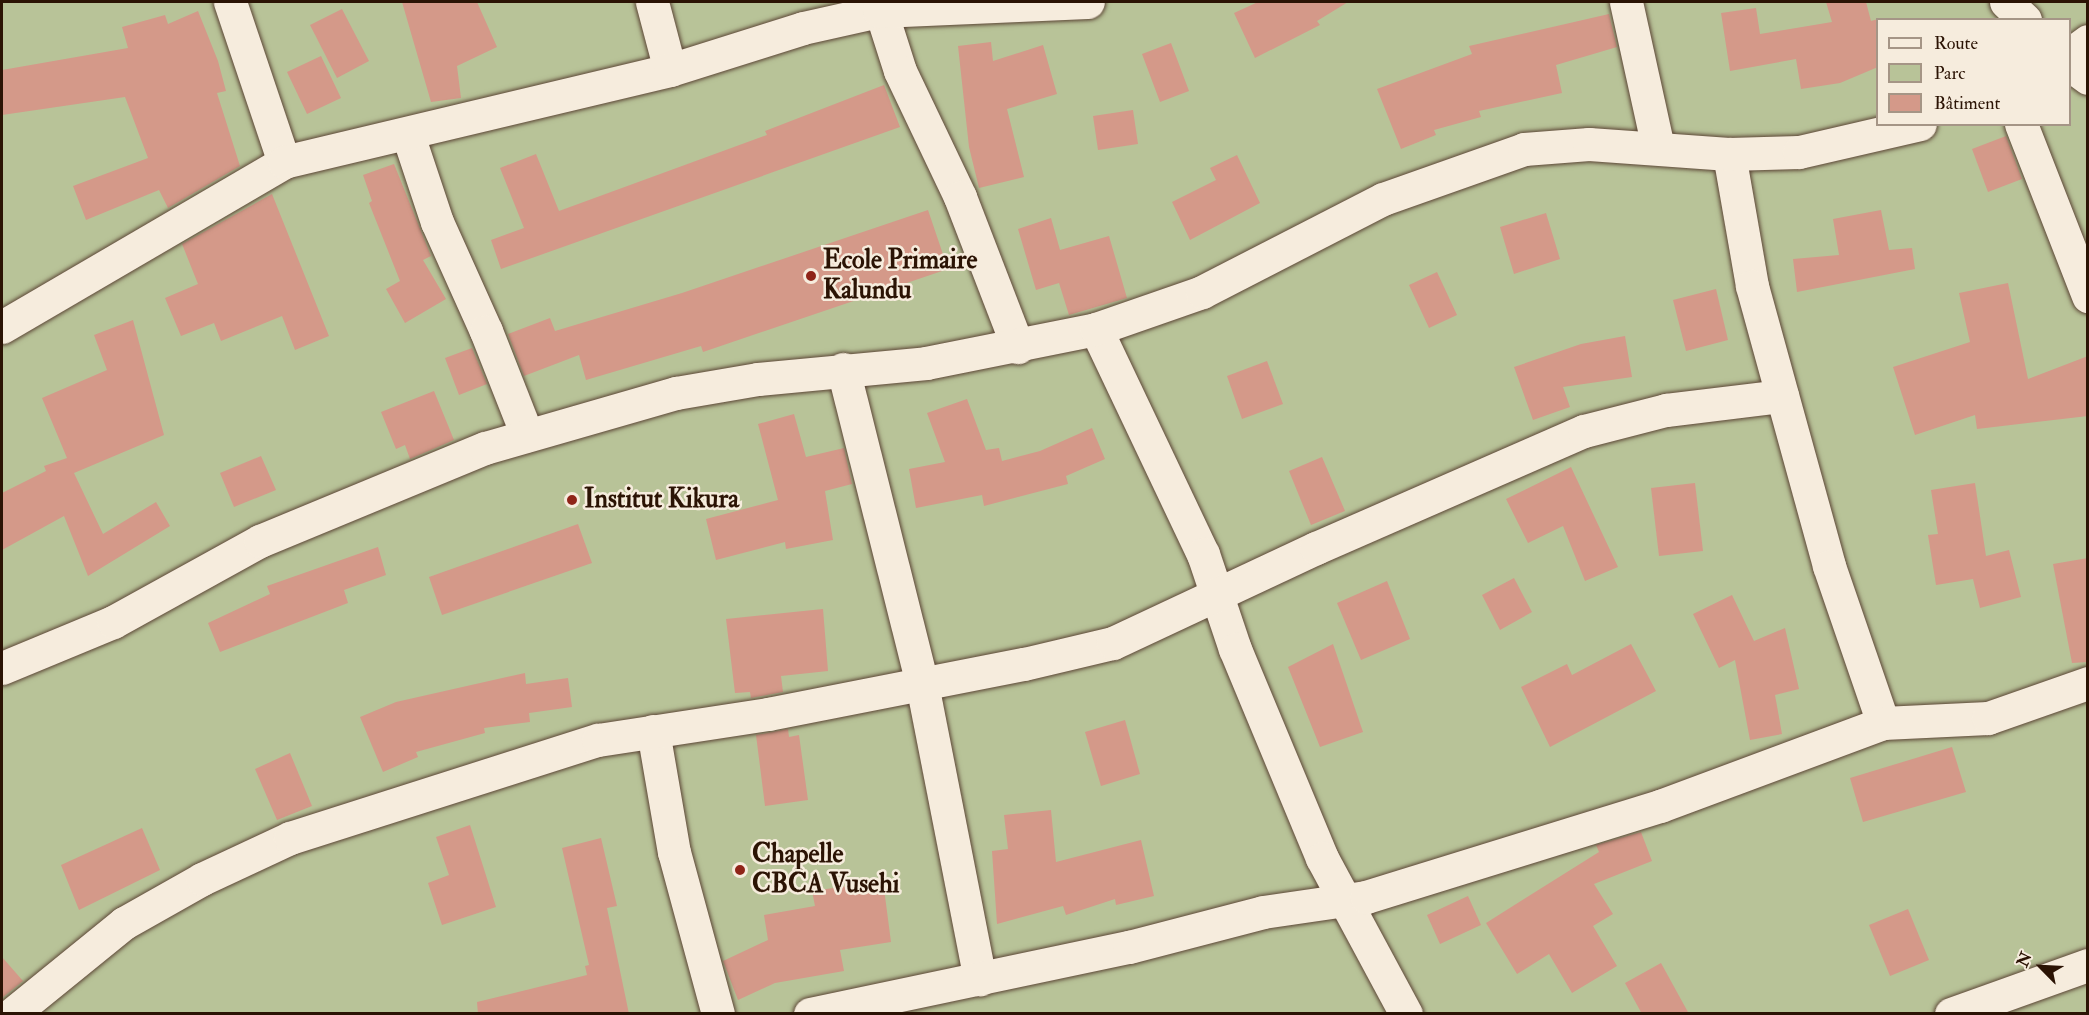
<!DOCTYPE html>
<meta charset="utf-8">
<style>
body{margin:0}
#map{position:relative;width:2089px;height:1015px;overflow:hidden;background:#f1e1ca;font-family:"IM FELL Double Pica",serif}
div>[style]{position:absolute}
.green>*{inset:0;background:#b8c398}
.building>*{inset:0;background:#d49989}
.roads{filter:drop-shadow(0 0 2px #5c4636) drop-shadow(0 0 2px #5c4636)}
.minor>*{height:33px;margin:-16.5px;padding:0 16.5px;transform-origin:16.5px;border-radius:16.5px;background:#f6ecdd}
.dots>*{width:16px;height:16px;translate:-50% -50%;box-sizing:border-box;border:3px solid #f6ecdd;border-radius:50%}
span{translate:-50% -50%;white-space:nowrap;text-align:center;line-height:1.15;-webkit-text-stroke:5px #f6ecdd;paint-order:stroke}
.poi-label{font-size:26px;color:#2b1304;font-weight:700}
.left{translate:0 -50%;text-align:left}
.frame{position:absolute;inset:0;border:3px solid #2b1304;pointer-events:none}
.legend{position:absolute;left:1876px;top:18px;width:195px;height:108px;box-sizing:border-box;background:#f6ecdd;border:2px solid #a59586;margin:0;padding:8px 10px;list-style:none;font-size:18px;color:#2b1304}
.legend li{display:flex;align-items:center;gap:12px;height:30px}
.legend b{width:30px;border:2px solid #a59586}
.north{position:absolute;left:2011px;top:937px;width:60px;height:60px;-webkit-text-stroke:4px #f6ecdd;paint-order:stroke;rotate:294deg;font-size:16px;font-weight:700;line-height:24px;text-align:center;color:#2b1304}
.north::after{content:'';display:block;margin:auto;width:21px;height:27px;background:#2b1304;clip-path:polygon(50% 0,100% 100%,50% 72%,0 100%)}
</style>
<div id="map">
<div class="green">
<i style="clip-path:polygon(evenodd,2px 2px,2087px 2px,2087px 1013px,2px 1014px,2px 2px,1878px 20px,2070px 20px,2070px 124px,1878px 124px,1878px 20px)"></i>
</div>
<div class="building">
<i style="clip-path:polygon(402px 2px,477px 2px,497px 47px,457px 66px,461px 98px,431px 102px)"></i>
<i style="clip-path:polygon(1258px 2px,1348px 2px,1317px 21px,1320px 25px,1255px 58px,1234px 13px)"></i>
<i style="clip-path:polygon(1826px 2px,1866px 2px,1871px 21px,1878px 19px,1878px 67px,1840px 83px,1801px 89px,1796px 59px,1730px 71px,1721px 13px,1756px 8px,1760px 34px,1832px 22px)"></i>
<i style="clip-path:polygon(342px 9px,369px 61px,337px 78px,310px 25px)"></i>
<i style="clip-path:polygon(198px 11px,218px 61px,226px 91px,217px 93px,240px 166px,168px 208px,159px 190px,86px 220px,73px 186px,148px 158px,125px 97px,2px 115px,2px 70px,128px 48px,122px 27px,165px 15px,168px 24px)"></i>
<i style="clip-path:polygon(1609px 14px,1617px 47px,1556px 65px,1562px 93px,1479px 111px,1481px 117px,1434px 130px,1436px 135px,1401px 149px,1377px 89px,1472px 54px,1469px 46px)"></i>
<i style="clip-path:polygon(991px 42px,993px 61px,1043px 45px,1057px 94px,1007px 109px,1024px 177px,979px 188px,969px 147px,958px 46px)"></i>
<i style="clip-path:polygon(1171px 43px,1189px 91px,1160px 102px,1142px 54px)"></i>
<i style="clip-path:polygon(321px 56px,341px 98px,307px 114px,287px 72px)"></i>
<i style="clip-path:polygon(884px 85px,900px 127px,501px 269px,491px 240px,524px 228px,500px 168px,536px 154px,559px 211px,767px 135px,765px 131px)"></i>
<i style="clip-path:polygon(1133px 110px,1138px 144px,1098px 150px,1093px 116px)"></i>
<i style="clip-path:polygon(2006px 136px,2022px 179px,1988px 192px,1972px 149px)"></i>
<i style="clip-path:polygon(1237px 155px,1260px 203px,1190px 240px,1172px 202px,1216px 180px,1210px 168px)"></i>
<i style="clip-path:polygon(394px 164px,431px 256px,423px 260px,446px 299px,405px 323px,386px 289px,400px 281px,369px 203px,372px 201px,363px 175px)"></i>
<i style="clip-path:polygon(272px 194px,329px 336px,295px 350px,282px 316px,221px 341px,214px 323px,181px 336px,165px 298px,198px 284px,182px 244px)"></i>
<i style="clip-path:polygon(928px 210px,948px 269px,703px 352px,701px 346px,586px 380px,579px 355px,524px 376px,508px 334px,550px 318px,555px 331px,682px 293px)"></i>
<i style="clip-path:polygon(1881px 210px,1889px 250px,1912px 248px,1915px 269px,1797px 292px,1793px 259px,1839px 255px,1833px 219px)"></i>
<i style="clip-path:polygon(1546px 213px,1560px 259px,1514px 274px,1500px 227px)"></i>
<i style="clip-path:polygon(1051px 218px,1060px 250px,1109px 236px,1127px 298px,1069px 315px,1059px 283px,1036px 290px,1018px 229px)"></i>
<i style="clip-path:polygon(1437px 272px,1457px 315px,1429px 328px,1409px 285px)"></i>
<i style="clip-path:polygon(2008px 283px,2028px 379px,2088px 356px,2088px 416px,1977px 429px,1975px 415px,1915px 435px,1893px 367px,1970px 342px,1959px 293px)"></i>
<i style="clip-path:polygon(1716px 289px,1728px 340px,1686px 351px,1673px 300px)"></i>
<i style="clip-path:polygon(133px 320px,164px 435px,74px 473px,103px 534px,156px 502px,170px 526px,88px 576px,64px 516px,2px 550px,2px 493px,46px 471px,44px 466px,67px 458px,42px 398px,107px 370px,94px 335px)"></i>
<i style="clip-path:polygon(1625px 336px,1632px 377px,1563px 387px,1570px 407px,1533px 420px,1514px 367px,1581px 344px)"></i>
<i style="clip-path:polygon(472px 348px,487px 384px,459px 395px,445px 358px)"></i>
<i style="clip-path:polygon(1267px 361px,1283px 404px,1242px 419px,1227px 376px)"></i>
<i style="clip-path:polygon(434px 391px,454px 440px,410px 459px,405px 445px,396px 449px,381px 412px)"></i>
<i style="clip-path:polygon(967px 399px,986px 450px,999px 448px,1002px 461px,1040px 451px,1092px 428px,1105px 459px,1066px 476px,1068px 484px,984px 506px,982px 495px,916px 508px,909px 469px,945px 462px,927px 413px)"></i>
<i style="clip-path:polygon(794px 414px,806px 457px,844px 448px,852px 484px,825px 491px,833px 540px,786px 549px,785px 542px,716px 560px,706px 519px,778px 500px,758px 424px)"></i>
<i style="clip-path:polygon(261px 456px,276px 490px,234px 507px,220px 473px)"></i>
<i style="clip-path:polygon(1322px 457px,1345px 511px,1311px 525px,1289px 471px)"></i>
<i style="clip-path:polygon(1571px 467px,1618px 567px,1585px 581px,1563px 526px,1528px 543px,1506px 499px)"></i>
<i style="clip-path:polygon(1695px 483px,1703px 551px,1659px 556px,1651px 488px)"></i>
<i style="clip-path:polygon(1975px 483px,1986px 556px,2009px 550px,2021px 597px,1980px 608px,1973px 579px,1936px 585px,1928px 535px,1938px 534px,1931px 490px)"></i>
<i style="clip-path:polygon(578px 524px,592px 563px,442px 615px,429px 577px)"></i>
<i style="clip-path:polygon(378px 547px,386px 575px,344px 590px,348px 603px,220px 652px,208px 623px,270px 594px,267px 586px)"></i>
<i style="clip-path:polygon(2088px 558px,2088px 662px,2072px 663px,2053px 564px)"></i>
<i style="clip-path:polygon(1514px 578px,1532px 612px,1500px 630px,1482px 595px)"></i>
<i style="clip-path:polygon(1387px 581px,1410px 639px,1361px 660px,1337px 603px)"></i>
<i style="clip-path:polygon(1732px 595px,1754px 641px,1785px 628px,1799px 689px,1775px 695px,1782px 734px,1750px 740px,1735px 660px,1719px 668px,1693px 614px)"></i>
<i style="clip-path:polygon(823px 609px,828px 671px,781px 676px,783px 692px,751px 698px,750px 692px,735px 693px,726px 619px)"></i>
<i style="clip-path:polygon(1333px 644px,1363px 732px,1320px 747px,1288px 667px)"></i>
<i style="clip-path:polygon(1631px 644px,1656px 691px,1550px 747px,1521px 687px,1567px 664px,1572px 675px)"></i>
<i style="clip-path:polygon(525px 673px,526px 684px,568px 678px,572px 707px,529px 713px,530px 722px,484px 728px,485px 733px,416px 752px,418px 757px,383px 772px,360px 717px,396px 702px)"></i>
<i style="clip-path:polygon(1125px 720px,1140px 774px,1101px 786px,1085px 732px)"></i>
<i style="clip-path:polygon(788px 729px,789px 737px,799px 735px,808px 800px,765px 806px,756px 735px)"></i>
<i style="clip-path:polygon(1952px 747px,1966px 792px,1863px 822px,1850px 778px)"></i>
<i style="clip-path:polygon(290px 753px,312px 806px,277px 820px,255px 769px)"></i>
<i style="clip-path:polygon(1051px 810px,1056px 862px,1141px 840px,1154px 896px,1116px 905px,1115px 899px,1066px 915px,1063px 906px,997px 924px,992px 851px,1008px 849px,1004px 815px)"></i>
<i style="clip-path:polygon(470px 825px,496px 907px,442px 925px,428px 883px,449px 875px,436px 837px)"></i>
<i style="clip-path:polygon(142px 828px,160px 870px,79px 910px,61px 865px)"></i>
<i style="clip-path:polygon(1641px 832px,1652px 861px,1594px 884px,1613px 914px,1593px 926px,1617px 966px,1572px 993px,1549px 954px,1517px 974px,1486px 923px,1599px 852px,1596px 845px)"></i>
<i style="clip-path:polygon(601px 838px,617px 906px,607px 908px,629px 1014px,478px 1014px,477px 1002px,587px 975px,585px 966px,589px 965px,562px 848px)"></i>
<i style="clip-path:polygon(883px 881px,891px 942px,840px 950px,844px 971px,775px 983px,738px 1000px,723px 961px,768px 940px,764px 915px,815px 906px,812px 891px)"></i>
<i style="clip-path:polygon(1468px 896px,1481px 925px,1440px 944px,1427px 915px)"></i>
<i style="clip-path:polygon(1908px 909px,1929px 960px,1890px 976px,1869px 925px)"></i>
<i style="clip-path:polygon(2px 957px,23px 981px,2px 998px)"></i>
<i style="clip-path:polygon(1661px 963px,1689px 1014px,1642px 1014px,1625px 983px)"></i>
</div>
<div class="roads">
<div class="minor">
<i style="left:230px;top:2px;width:169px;rotate:71.4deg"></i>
<i style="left:652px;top:2px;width:70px;rotate:75.2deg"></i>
<i style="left:878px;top:2px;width:72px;rotate:72.3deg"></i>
<i style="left:900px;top:71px;width:140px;rotate:64.5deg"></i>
<i style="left:960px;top:197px;width:161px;rotate:68.9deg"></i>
<i style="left:1626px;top:2px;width:148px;rotate:77.6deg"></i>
<i style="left:2006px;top:2px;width:26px;rotate:43deg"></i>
<i style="left:2070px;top:54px;width:22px;rotate:-36deg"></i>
<i style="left:2070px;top:65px;width:22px;rotate:36deg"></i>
<i style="left:2021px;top:124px;width:185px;rotate:68.7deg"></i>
<i style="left:408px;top:135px;width:92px;rotate:71.6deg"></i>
<i style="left:437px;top:222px;width:120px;rotate:65.8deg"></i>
<i style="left:486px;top:331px;width:112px;rotate:68.5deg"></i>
<i style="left:1729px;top:154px;width:134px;rotate:80.1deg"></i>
<i style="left:1752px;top:286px;width:290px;rotate:74.6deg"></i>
<i style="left:1829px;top:566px;width:166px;rotate:71deg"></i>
<i style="left:2px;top:327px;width:327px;rotate:-30.3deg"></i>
<i style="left:284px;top:162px;width:397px;rotate:-13.4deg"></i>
<i style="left:670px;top:70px;width:139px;rotate:-17.5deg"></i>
<i style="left:803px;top:28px;width:78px;rotate:-12.6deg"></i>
<i style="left:879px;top:11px;width:209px;rotate:-2.5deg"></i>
<i style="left:1096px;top:329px;width:249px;rotate:64.6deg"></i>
<i style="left:1203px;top:554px;width:100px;rotate:71.4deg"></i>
<i style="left:1235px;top:649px;width:226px;rotate:67.4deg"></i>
<i style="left:1322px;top:858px;width:177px;rotate:61.7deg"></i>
<i style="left:843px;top:369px;width:325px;rotate:75.9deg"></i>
<i style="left:922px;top:684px;width:301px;rotate:78.9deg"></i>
<i style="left:2px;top:668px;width:120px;rotate:-22.5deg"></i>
<i style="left:113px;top:622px;width:168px;rotate:-28.9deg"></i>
<i style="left:260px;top:541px;width:243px;rotate:-22.5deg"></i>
<i style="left:485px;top:448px;width:199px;rotate:-16.1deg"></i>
<i style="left:676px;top:393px;width:83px;rotate:-9.7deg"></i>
<i style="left:758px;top:379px;width:169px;rotate:-5.4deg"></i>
<i style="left:926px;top:363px;width:173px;rotate:-11.3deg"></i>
<i style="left:1096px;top:329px;width:112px;rotate:-19.2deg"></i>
<i style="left:1202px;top:292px;width:203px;rotate:-27.2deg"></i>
<i style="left:1383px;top:199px;width:150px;rotate:-19.5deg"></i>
<i style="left:1524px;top:149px;width:65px;rotate:-4.4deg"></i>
<i style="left:1589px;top:144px;width:140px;rotate:4.1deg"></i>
<i style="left:1729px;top:154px;width:70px;rotate:-1.6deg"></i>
<i style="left:1799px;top:152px;width:124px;rotate:-13deg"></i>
<i style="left:653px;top:731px;width:123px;rotate:80.2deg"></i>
<i style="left:674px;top:852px;width:168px;rotate:74.8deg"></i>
<i style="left:12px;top:1014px;width:144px;rotate:-39.1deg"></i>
<i style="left:124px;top:923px;width:90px;rotate:-29.4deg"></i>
<i style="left:202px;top:879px;width:97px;rotate:-25deg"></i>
<i style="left:290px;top:838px;width:323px;rotate:-17.7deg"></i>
<i style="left:598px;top:740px;width:172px;rotate:-8.7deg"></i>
<i style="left:768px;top:714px;width:261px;rotate:-11.1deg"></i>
<i style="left:1024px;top:664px;width:91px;rotate:-13.3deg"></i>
<i style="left:1113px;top:643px;width:224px;rotate:-25.1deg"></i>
<i style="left:1316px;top:548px;width:292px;rotate:-23.6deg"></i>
<i style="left:1584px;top:431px;width:85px;rotate:-14.4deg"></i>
<i style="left:1666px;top:410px;width:117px;rotate:-6.9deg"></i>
<i style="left:810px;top:1014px;width:326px;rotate:-11.9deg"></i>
<i style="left:1129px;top:947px;width:138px;rotate:-14.6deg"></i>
<i style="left:1263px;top:912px;width:104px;rotate:-8.3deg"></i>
<i style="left:1366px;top:897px;width:308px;rotate:-17.2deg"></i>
<i style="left:1660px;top:806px;width:238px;rotate:-20.4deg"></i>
<i style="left:1883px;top:723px;width:105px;rotate:-2.7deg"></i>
<i style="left:1988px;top:718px;width:106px;rotate:-19.3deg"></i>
<i style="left:1951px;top:1014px;width:145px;rotate:-19.7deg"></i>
</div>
</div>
<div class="dots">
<i style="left:811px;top:276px;background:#8f2418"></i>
<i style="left:572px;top:500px;background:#8f2418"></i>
<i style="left:740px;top:870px;background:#8f2418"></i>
</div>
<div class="poi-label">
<span class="left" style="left:823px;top:276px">Ecole Primaire<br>Kalundu</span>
<span class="left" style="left:584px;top:500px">Institut Kikura</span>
<span class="left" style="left:752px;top:870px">Chapelle<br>CBCA Vusehi</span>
</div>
<div class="frame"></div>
<ul class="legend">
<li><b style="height:8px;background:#f6ecdd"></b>Route</li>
<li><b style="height:16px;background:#b8c398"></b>Parc</li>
<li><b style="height:16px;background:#d49989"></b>Bâtiment</li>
</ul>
<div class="north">N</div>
</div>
